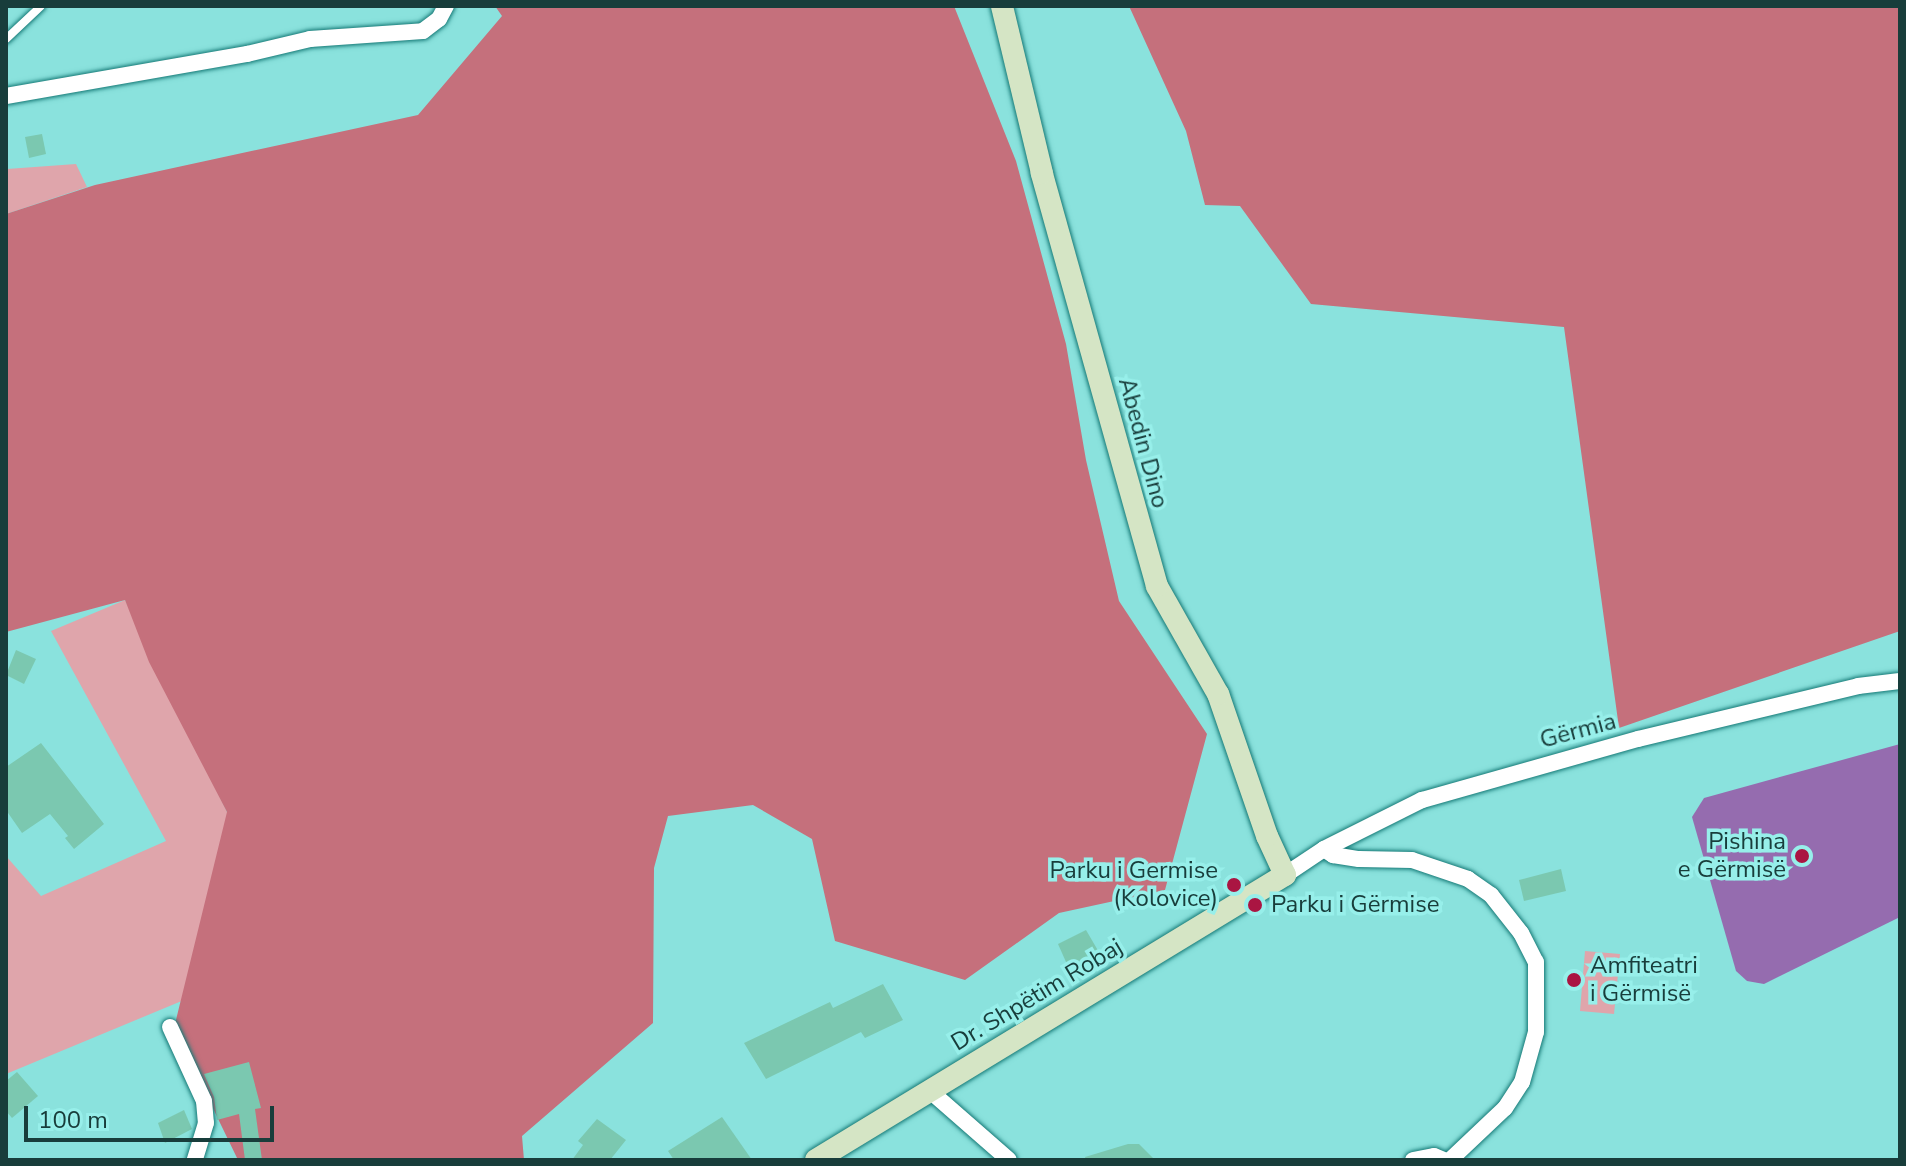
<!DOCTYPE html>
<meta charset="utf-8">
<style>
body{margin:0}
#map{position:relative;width:1906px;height:1166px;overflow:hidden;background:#8ae2dd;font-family:"Nunito Sans",sans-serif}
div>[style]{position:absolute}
.green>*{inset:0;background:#dfa5ab}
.forest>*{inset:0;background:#c5707c}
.water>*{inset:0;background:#956caf}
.building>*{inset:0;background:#7bc8b0}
.roads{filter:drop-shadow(0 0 2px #157976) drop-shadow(0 0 2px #157976)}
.lane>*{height:8px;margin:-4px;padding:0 4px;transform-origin:4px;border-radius:4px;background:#fff}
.street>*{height:16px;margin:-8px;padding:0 8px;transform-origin:8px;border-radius:8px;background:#fff}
.secondary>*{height:22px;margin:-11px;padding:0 11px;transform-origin:11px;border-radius:11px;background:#d5e5c5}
.dots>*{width:22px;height:22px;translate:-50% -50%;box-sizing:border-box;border:4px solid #97efea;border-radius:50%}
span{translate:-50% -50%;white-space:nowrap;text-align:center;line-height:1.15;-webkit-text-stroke:7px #97efea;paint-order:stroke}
.street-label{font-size:24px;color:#183d3b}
.poi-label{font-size:24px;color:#183d3b}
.right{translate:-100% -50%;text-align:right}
.left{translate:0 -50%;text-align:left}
.frame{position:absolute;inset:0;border:8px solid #183d3b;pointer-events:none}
.scale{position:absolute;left:24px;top:1106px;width:250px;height:36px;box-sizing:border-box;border:4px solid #183d3b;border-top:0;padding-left:10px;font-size:24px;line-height:28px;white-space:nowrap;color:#183d3b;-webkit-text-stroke:6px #97efea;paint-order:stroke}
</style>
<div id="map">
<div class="green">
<i style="clip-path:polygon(6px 155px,7px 169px,76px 164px,87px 187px,6px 214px)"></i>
<i style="clip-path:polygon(125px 600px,227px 812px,237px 978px,6px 1074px,6px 856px,41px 896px,166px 841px,51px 631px)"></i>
<i style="clip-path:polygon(1585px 951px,1620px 954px,1614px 1014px,1580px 1011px)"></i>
</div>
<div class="forest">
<i style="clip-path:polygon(495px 6px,954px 6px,1016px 161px,1066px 344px,1086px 460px,1119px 601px,1207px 734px,1165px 890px,1059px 913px,965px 980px,835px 941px,812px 839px,753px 805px,668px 816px,654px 868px,653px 1023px,522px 1136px,524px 1160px,238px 1160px,174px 1028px,227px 812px,149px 662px,125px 600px,6px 632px,6px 214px,95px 185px,418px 115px,502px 16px)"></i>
<i style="clip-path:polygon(1129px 6px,1900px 6px,1900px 631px,1619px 728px,1564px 327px,1311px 304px,1240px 206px,1205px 205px,1186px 131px)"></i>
</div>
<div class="water">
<i style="clip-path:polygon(1900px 744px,1900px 917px,1764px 984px,1747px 981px,1736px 971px,1692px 817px,1704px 798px)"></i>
</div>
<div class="building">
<i style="clip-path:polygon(42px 134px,46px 154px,29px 158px,25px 137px)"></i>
<i style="clip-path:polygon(16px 650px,36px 659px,24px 684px,6px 675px)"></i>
<i style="clip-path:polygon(41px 743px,104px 824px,74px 849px,65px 838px,68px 836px,50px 814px,22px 833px,6px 810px,6px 767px)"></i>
<i style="clip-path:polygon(1561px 869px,1566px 891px,1524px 901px,1519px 880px)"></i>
<i style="clip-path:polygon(1086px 930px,1100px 954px,1070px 971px,1058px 944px)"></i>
<i style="clip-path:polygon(883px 984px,903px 1020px,865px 1038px,861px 1032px,766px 1079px,744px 1043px,830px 1002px,833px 1008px)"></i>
<i style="clip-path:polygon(249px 1062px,261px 1108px,255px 1109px,262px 1160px,245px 1160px,239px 1114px,217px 1120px,214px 1097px,204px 1074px)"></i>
<i style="clip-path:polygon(17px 1072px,38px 1096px,12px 1118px,6px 1111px,6px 1081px)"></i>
<i style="clip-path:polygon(184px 1110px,192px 1129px,165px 1143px,158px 1123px)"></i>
<i style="clip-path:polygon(722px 1117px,752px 1160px,674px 1160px,668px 1151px)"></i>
<i style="clip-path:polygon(597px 1119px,626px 1140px,610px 1160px,572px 1160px,583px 1145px,578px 1141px)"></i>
<i style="clip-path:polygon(1128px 1144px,1139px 1144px,1155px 1160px,1086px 1160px,1085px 1157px)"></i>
</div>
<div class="roads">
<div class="lane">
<i style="left:6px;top:39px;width:48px;rotate:-43.3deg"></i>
</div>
<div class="street">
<i style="left:6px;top:96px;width:245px;rotate:-9.9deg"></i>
<i style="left:247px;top:54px;width:65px;rotate:-13.4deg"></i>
<i style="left:310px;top:39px;width:113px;rotate:-4deg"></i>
<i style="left:423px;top:31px;width:20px;rotate:-37deg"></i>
<i style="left:439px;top:19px;width:15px;rotate:-62deg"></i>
<i style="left:1324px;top:849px;width:11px;rotate:34deg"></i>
<i style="left:1333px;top:855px;width:26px;rotate:9deg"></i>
<i style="left:1359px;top:859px;width:53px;rotate:1.1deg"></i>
<i style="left:1412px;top:860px;width:59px;rotate:18.7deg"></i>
<i style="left:1468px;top:879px;width:28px;rotate:35deg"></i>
<i style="left:1491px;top:895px;width:48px;rotate:51.7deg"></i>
<i style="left:1521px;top:933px;width:33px;rotate:63deg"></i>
<i style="left:1536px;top:962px;width:70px;rotate:90deg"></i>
<i style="left:1536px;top:1032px;width:52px;rotate:105.6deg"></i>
<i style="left:1522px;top:1082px;width:31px;rotate:123deg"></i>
<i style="left:1505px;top:1108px;width:76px;rotate:136.6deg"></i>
<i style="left:1285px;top:875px;width:47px;rotate:-33.7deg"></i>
<i style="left:1324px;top:849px;width:110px;rotate:-26.6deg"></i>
<i style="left:1422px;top:800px;width:224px;rotate:-15.8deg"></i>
<i style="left:1638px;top:739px;width:226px;rotate:-13.5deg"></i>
<i style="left:1858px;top:686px;width:42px;rotate:-6.8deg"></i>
<i style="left:170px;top:1027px;width:81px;rotate:65.3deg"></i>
<i style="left:204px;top:1101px;width:22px;rotate:85deg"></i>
<i style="left:206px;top:1123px;width:39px;rotate:107deg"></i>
<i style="left:929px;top:1090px;width:106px;rotate:41.2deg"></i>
<i style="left:1413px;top:1160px;width:21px;rotate:-11deg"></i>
<i style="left:1434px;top:1156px;width:11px;rotate:22deg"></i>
</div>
<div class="secondary">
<i style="left:816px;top:1160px;width:549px;rotate:-31.29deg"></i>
<i style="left:1285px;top:875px;width:43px;rotate:-114.8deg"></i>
<i style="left:1267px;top:836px;width:150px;rotate:-109deg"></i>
<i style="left:1218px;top:694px;width:124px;rotate:-119.5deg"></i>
<i style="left:1157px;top:586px;width:429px;rotate:-105.6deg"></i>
<i style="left:1042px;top:173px;width:172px;rotate:-103.5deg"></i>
</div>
</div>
<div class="dots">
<i style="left:1802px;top:856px;background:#aa1542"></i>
<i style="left:1234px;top:885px;background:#aa1542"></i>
<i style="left:1255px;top:905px;background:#aa1542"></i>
<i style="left:1574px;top:980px;background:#aa1542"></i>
</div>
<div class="street-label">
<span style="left:1143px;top:443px;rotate:75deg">Abedin Dino</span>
<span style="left:1578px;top:731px;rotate:-15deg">Gërmia</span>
<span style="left:1037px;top:995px;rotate:-31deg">Dr. Shpëtim Robaj</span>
</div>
<div class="poi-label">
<span class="right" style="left:1786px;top:856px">Pishina<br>e Gërmisë</span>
<span class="right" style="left:1218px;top:885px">Parku i Germise<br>(Kolovice)</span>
<span class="left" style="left:1271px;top:905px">Parku i Gërmise</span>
<span class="left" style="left:1590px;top:980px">Amfiteatri<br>i Gërmisë</span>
</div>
<div class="frame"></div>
<div class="scale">100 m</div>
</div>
